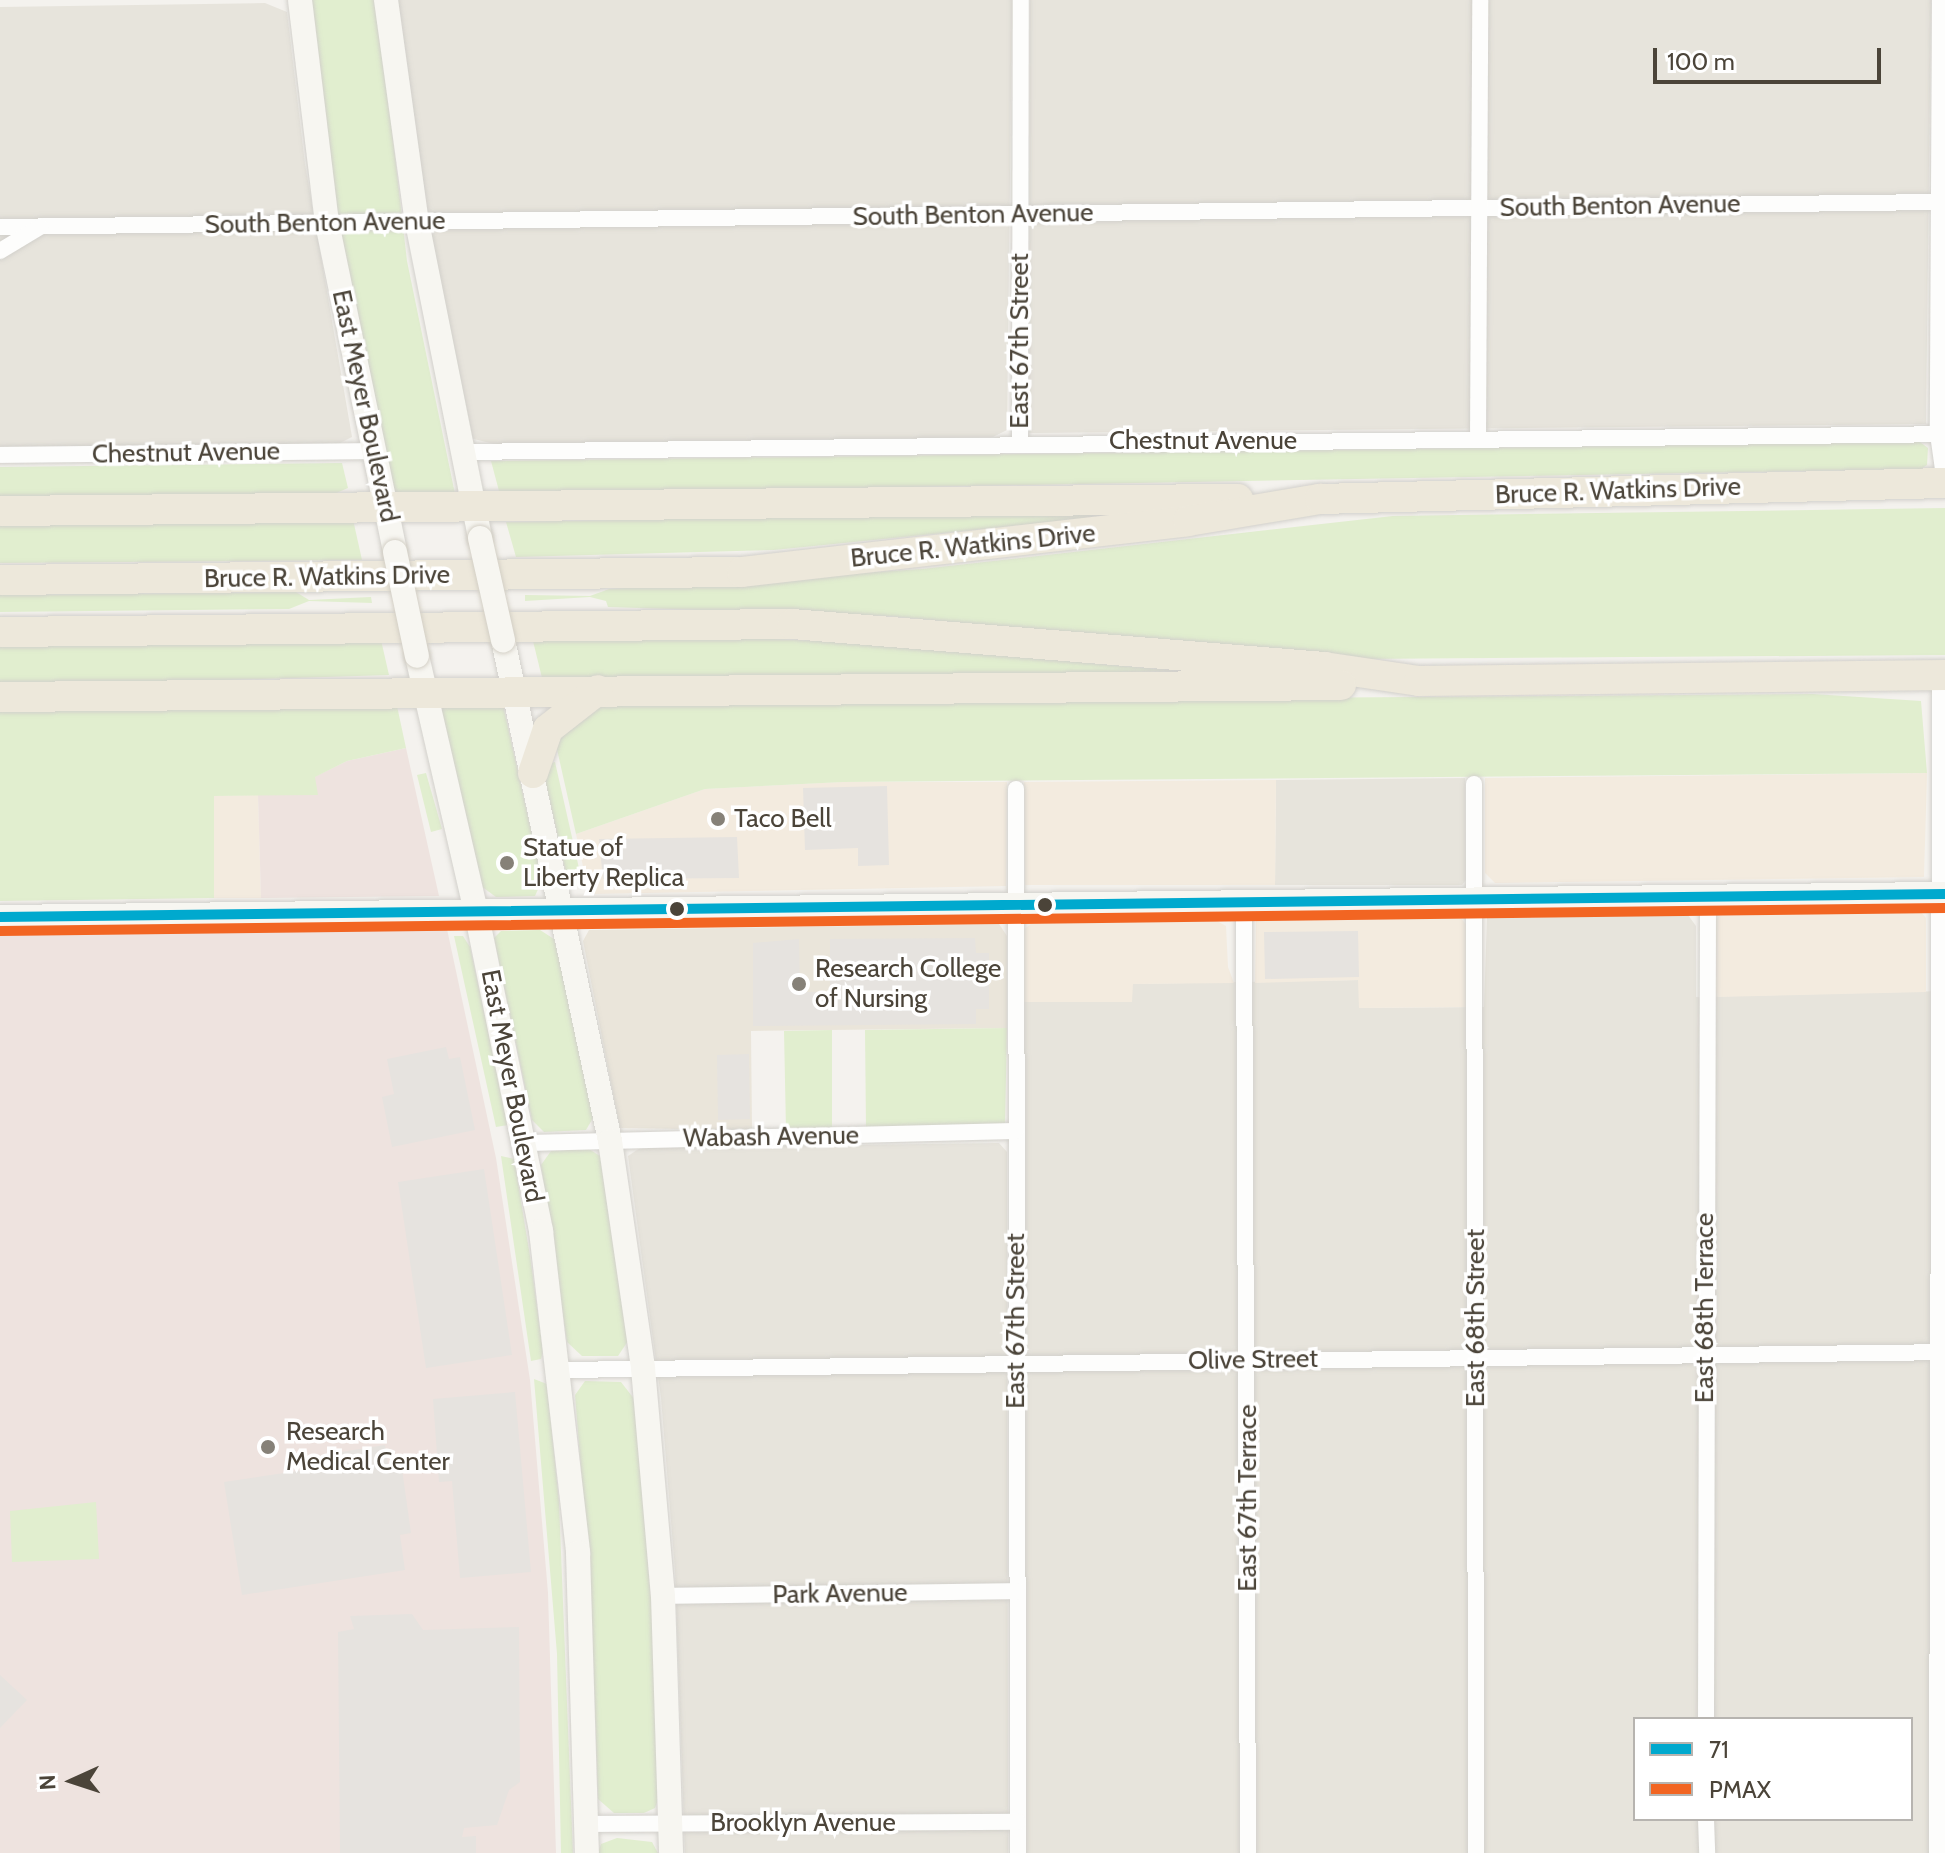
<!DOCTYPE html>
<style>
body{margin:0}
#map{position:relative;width:1945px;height:1853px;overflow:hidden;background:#f4f2ee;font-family:Cabin,sans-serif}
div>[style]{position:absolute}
.residential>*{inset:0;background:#e7e4dc}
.commercial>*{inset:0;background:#f3ebdf}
.education>*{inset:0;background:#eae5da}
.medical>*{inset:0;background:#eee3df}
.green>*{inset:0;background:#e1eecf}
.parking>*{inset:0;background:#e6e3df}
.roads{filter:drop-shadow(0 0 2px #d2d0cb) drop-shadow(0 0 2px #d2d0cb)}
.street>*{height:16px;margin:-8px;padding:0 8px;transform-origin:8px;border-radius:8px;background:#fdfdfc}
.secondary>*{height:24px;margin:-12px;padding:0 12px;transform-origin:12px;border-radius:12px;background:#f7f6f1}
.highway>*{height:30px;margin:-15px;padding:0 15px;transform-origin:15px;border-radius:15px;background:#ede8db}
.bridges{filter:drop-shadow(0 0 2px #d3cfc5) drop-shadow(0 0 2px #d3cfc5)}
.secondary-bridge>*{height:24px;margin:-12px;padding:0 12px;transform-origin:12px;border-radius:12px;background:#f7f6f1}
.bus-1>*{height:10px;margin:-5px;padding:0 5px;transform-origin:5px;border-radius:5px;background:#00a9ce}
.bus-2>*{height:10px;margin:-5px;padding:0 5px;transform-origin:5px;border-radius:5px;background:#f26522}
.dots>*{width:22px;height:22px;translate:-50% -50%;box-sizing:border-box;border:4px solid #fff;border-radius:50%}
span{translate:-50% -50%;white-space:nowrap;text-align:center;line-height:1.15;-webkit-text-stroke:7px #fff;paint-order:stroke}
.street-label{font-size:26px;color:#4b4439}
.poi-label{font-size:26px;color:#4b4439}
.left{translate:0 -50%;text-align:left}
.legend{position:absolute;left:1633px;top:1717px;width:280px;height:104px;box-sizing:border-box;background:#fff;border:2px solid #b7b4b0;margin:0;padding:10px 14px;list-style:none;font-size:24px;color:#4b4439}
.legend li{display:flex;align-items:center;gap:16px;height:40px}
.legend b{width:40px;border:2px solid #b7b4b0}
.north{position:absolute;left:32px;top:1741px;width:80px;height:80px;-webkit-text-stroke:6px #fff;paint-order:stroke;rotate:267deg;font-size:22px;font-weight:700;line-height:32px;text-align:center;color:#4b4439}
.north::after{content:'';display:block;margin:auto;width:28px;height:36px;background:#4b4439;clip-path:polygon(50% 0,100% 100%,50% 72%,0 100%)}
.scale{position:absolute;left:1653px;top:48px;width:228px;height:36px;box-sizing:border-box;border:4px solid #4b4439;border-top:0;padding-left:10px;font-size:24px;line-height:28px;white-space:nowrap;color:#4b4439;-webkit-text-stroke:6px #fff;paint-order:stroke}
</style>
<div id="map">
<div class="residential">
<i style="clip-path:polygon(398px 0,1012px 0,1007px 430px,993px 437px,494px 444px,470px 438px,432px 246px)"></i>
<i style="clip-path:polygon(1030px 0,1931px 0,1926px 424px,1029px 433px)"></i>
<i style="clip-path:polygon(265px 3px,287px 12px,305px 164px,352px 437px,336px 445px,0 449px,0 7px)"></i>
<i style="clip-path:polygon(1465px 778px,1466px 880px,1462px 885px,1275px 885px,1276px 780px)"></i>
<i style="clip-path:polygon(evenodd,1688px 915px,1696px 926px,1696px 997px,1945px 991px,1945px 1853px,1025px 1853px,1023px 1002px,1132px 1002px,1132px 984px,1359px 980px,1359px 1008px,1484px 1007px,1487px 918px,1688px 915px,1635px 1719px,1911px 1719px,1911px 1819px,1635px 1819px,1635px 1719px)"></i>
<i style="clip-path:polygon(999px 1143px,1007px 1152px,1008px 1853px,685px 1853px,675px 1570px,661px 1398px,628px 1156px,640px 1148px)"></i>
</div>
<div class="commercial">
<i style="clip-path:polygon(1927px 773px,1924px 877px,1495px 883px,1485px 873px,1485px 778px)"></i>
<i style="clip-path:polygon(1276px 780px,1275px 885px,1025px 885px,1024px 782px)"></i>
<i style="clip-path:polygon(843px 782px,1007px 782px,1006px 886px,589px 894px,576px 834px,705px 789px)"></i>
<i style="clip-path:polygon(258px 795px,261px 898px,214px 898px,213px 796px)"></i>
<i style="clip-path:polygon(1921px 912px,1926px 918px,1926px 992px,1715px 997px,1714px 922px,1719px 916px)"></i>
<i style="clip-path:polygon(1461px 918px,1467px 926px,1466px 1007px,1359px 1008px,1358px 980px,1255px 983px,1256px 921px)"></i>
<i style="clip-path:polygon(1217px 921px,1226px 926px,1228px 967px,1234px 983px,1133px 984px,1132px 1002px,1023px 1002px,1023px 930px,1031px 924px)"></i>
</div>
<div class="education">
<i style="clip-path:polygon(999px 924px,1007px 936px,1007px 1028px,751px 1031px,752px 1130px,620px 1128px,583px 941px,589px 930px)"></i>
</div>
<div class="medical">
<i style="clip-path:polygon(406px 748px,439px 896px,261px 898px,258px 795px,317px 795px,314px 777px,347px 761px)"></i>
<i style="clip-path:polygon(447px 929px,496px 1158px,530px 1380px,548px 1593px,556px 1853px,0 1853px,0 935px)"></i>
</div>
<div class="green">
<i style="clip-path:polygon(308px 0,377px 0,407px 261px,455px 494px,390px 498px,323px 144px)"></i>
<i style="clip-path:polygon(1920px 442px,1928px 448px,1927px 465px,1921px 469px,744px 490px,499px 491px,491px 461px)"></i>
<i style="clip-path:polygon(342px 463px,348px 488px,334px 494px,0 500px,0 467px)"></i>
<i style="clip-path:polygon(1945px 508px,1945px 655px,1356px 659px,888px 616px,608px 607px,606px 601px,590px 597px,525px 601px,525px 595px,590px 596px,609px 589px,922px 569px,1393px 516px)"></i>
<i style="clip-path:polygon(1172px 510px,774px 550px,516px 557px,506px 522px)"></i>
<i style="clip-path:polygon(352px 515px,362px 560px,0 563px,0 520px)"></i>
<i style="clip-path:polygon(296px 592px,309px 600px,371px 597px,372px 603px,309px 601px,289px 609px,0 612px,0 595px)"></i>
<i style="clip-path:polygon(704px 636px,863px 643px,1179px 671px,543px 682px,532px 637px)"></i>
<i style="clip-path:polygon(381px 640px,389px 675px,0 687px,0 643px)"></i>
<i style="clip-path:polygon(1813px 694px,1921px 701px,1927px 773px,843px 782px,705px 789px,576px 834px,554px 736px,602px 703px)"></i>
<i style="clip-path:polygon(442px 705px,503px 705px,542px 880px,535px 896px,496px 897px,481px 886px,440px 713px)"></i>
<i style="clip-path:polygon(397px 706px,406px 748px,347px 761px,315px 777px,318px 795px,214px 796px,214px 898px,0 901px,0 708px)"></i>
<i style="clip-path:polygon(555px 762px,583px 886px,568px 882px,545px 779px,545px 765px)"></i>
<i style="clip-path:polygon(426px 773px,442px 829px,431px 832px,417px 775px)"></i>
<i style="clip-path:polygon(540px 930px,554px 939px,571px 1008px,593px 1118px,586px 1130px,544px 1132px,532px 1120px,494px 938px,501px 931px)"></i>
<i style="clip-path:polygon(454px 936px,463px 936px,470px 947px,508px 1125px,496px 1127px)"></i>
<i style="clip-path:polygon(1007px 1028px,1005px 1124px,866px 1129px,865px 1030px)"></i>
<i style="clip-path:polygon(832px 1030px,832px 1129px,786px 1130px,784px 1031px)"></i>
<i style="clip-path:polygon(589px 1149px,600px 1156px,628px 1341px,618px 1356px,582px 1356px,567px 1342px,541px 1165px,551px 1151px)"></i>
<i style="clip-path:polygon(501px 1156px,514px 1159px,530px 1256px,543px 1351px,541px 1359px,531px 1361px)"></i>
<i style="clip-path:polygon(534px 1379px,547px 1384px,559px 1502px,573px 1853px,561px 1853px,557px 1654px)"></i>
<i style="clip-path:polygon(585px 1381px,621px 1382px,635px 1400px,653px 1625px,659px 1797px,655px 1808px,644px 1813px,614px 1813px,598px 1799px,591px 1594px,575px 1395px)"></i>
<i style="clip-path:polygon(96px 1502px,99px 1559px,12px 1562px,10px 1511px)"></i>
<i style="clip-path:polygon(617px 1838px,652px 1842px,658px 1853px,598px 1853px,601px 1844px)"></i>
</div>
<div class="parking">
<i style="clip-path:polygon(887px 786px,889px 865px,858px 866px,858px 848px,805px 850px,803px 788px)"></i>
<i style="clip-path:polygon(737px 837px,739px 878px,603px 879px,599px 839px)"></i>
<i style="clip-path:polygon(1358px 931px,1359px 977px,1265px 979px,1264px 932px)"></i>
<i style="clip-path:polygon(975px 938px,976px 953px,989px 953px,989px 1009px,976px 1009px,976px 1024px,753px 1026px,753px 943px,799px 939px,800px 992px,830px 992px,830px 939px)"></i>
<i style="clip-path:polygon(446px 1047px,449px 1059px,460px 1057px,475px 1130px,392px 1147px,382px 1097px,394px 1094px,387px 1059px)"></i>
<i style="clip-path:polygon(749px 1054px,750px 1119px,718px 1120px,717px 1055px)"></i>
<i style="clip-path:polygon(484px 1169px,512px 1355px,426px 1368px,398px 1182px)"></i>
<i style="clip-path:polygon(515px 1392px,531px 1572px,460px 1578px,452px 1481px,439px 1482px,433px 1399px)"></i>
<i style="clip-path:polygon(385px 1445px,388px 1464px,401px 1462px,411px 1533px,400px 1535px,405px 1570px,242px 1595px,224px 1482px,311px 1469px,310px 1457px)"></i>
<i style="clip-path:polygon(412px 1614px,423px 1630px,519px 1627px,520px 1782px,509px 1790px,497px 1825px,464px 1828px,462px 1837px,476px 1836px,476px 1853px,340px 1853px,338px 1632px,354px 1629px,350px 1616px)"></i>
<i style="clip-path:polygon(0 1675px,27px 1700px,0 1728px)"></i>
</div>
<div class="roads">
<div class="street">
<i style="left:1940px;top:0;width:434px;rotate:90.3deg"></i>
<i style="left:1938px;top:434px;width:49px;rotate:81.9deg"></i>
<i style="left:0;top:227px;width:1945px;rotate:-0.74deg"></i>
<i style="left:0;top:251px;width:47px;rotate:-31deg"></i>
<i style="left:1478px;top:440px;width:440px;rotate:-89.7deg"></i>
<i style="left:1020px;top:443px;width:443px;rotate:-89.9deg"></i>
<i style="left:461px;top:452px;width:1484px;rotate:-0.69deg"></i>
<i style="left:0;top:455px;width:372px;rotate:-0.6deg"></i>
<i style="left:1474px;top:784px;width:1069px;rotate:89.89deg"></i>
<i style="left:1016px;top:789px;width:1064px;rotate:89.89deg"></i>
<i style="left:1244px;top:903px;width:950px;rotate:89.76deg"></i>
<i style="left:526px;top:1143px;width:490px;rotate:-1.4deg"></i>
<i style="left:560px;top:1370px;width:1385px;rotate:-0.74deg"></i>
<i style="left:663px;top:1596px;width:354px;rotate:-0.8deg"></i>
<i style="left:1706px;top:1719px;width:822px;rotate:-89.86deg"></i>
<i style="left:1706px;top:1819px;width:34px;rotate:88deg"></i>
<i style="left:587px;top:1824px;width:431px;rotate:-0.3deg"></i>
<i style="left:1937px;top:1853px;width:1178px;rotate:-89.85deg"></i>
</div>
<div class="secondary">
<i style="left:300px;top:0;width:225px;rotate:83.1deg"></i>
<i style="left:327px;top:223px;width:336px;rotate:78.3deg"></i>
<i style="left:386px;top:0;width:224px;rotate:82.1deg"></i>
<i style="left:417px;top:222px;width:322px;rotate:78.7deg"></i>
<i style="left:503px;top:640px;width:512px;rotate:77.94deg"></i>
<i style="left:610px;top:1141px;width:229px;rotate:81.7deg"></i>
<i style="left:643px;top:1368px;width:229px;rotate:85deg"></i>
<i style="left:663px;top:1596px;width:257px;rotate:88.2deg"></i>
<i style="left:417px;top:656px;width:262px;rotate:77deg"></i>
<i style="left:476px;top:911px;width:327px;rotate:78.5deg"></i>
<i style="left:541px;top:1231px;width:324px;rotate:83.4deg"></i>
<i style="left:578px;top:1553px;width:300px;rotate:88.3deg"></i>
<i style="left:0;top:917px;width:1945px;rotate:-0.68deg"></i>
</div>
<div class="highway">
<i style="left:0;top:511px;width:1238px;rotate:-0.56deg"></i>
<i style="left:0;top:580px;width:742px;rotate:-0.62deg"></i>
<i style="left:742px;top:572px;width:449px;rotate:-6.5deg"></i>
<i style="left:1188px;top:521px;width:134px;rotate:-9.5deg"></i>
<i style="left:1320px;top:499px;width:625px;rotate:-1.47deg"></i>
<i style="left:0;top:632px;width:792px;rotate:-0.58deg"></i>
<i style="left:792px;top:624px;width:534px;rotate:4.62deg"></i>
<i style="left:1324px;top:667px;width:96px;rotate:8.4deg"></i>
<i style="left:1419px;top:681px;width:526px;rotate:-0.65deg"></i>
<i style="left:0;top:697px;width:1341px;rotate:-0.51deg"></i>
<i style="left:533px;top:773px;width:46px;rotate:-71.2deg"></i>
<i style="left:548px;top:729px;width:63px;rotate:-38deg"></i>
</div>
</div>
<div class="bridges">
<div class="secondary-bridge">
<i style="left:480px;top:538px;width:105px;rotate:77.3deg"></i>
<i style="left:395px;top:552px;width:106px;rotate:78.1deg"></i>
</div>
</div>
<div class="bus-1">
<i style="left:0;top:917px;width:1945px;rotate:-0.68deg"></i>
</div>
<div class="bus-2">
<i style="left:0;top:931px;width:1945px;rotate:-0.68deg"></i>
</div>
<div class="dots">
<i style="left:718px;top:819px;background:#868178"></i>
<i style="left:507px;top:863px;background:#868178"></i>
<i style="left:1045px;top:905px;background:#4b4439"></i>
<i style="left:677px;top:909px;background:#4b4439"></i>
<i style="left:799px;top:984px;background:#868178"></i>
<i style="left:268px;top:1447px;background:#868178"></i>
</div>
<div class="street-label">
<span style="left:1620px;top:206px;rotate:-1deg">South Benton Avenue</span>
<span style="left:973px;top:215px;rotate:-1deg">South Benton Avenue</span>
<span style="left:325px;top:223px;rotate:-1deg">South Benton Avenue</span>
<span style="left:1020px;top:341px;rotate:-90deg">East 67th Street</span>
<span style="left:365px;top:406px;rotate:78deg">East Meyer Boulevard</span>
<span style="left:1203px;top:441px">Chestnut Avenue</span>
<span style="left:186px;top:453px;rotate:-1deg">Chestnut Avenue</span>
<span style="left:1618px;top:491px;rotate:-2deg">Bruce R. Watkins Drive</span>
<span style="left:973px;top:546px;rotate:-6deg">Bruce R. Watkins Drive</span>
<span style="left:327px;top:577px;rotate:-1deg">Bruce R. Watkins Drive</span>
<span style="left:512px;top:1086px;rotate:79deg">East Meyer Boulevard</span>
<span style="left:771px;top:1137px;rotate:-1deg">Wabash Avenue</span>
<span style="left:1705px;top:1308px;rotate:-90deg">East 68th Terrace</span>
<span style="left:1476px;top:1318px;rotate:-90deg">East 68th Street</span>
<span style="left:1016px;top:1321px;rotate:-90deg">East 67th Street</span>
<span style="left:1253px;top:1360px;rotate:-1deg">Olive Street</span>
<span style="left:1248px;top:1498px;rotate:-90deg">East 67th Terrace</span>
<span style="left:840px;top:1594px;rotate:-1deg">Park Avenue</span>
<span style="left:803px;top:1823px">Brooklyn Avenue</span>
</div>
<div class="poi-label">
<span class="left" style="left:734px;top:819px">Taco Bell</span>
<span class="left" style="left:523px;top:863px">Statue of<br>Liberty Replica</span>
<span class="left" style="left:815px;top:984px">Research College<br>of Nursing</span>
<span class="left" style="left:286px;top:1447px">Research<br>Medical Center</span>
</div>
<ul class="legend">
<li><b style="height:10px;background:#00a9ce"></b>71</li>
<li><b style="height:10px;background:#f26522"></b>PMAX</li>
</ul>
<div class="north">N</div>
<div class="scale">100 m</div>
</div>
